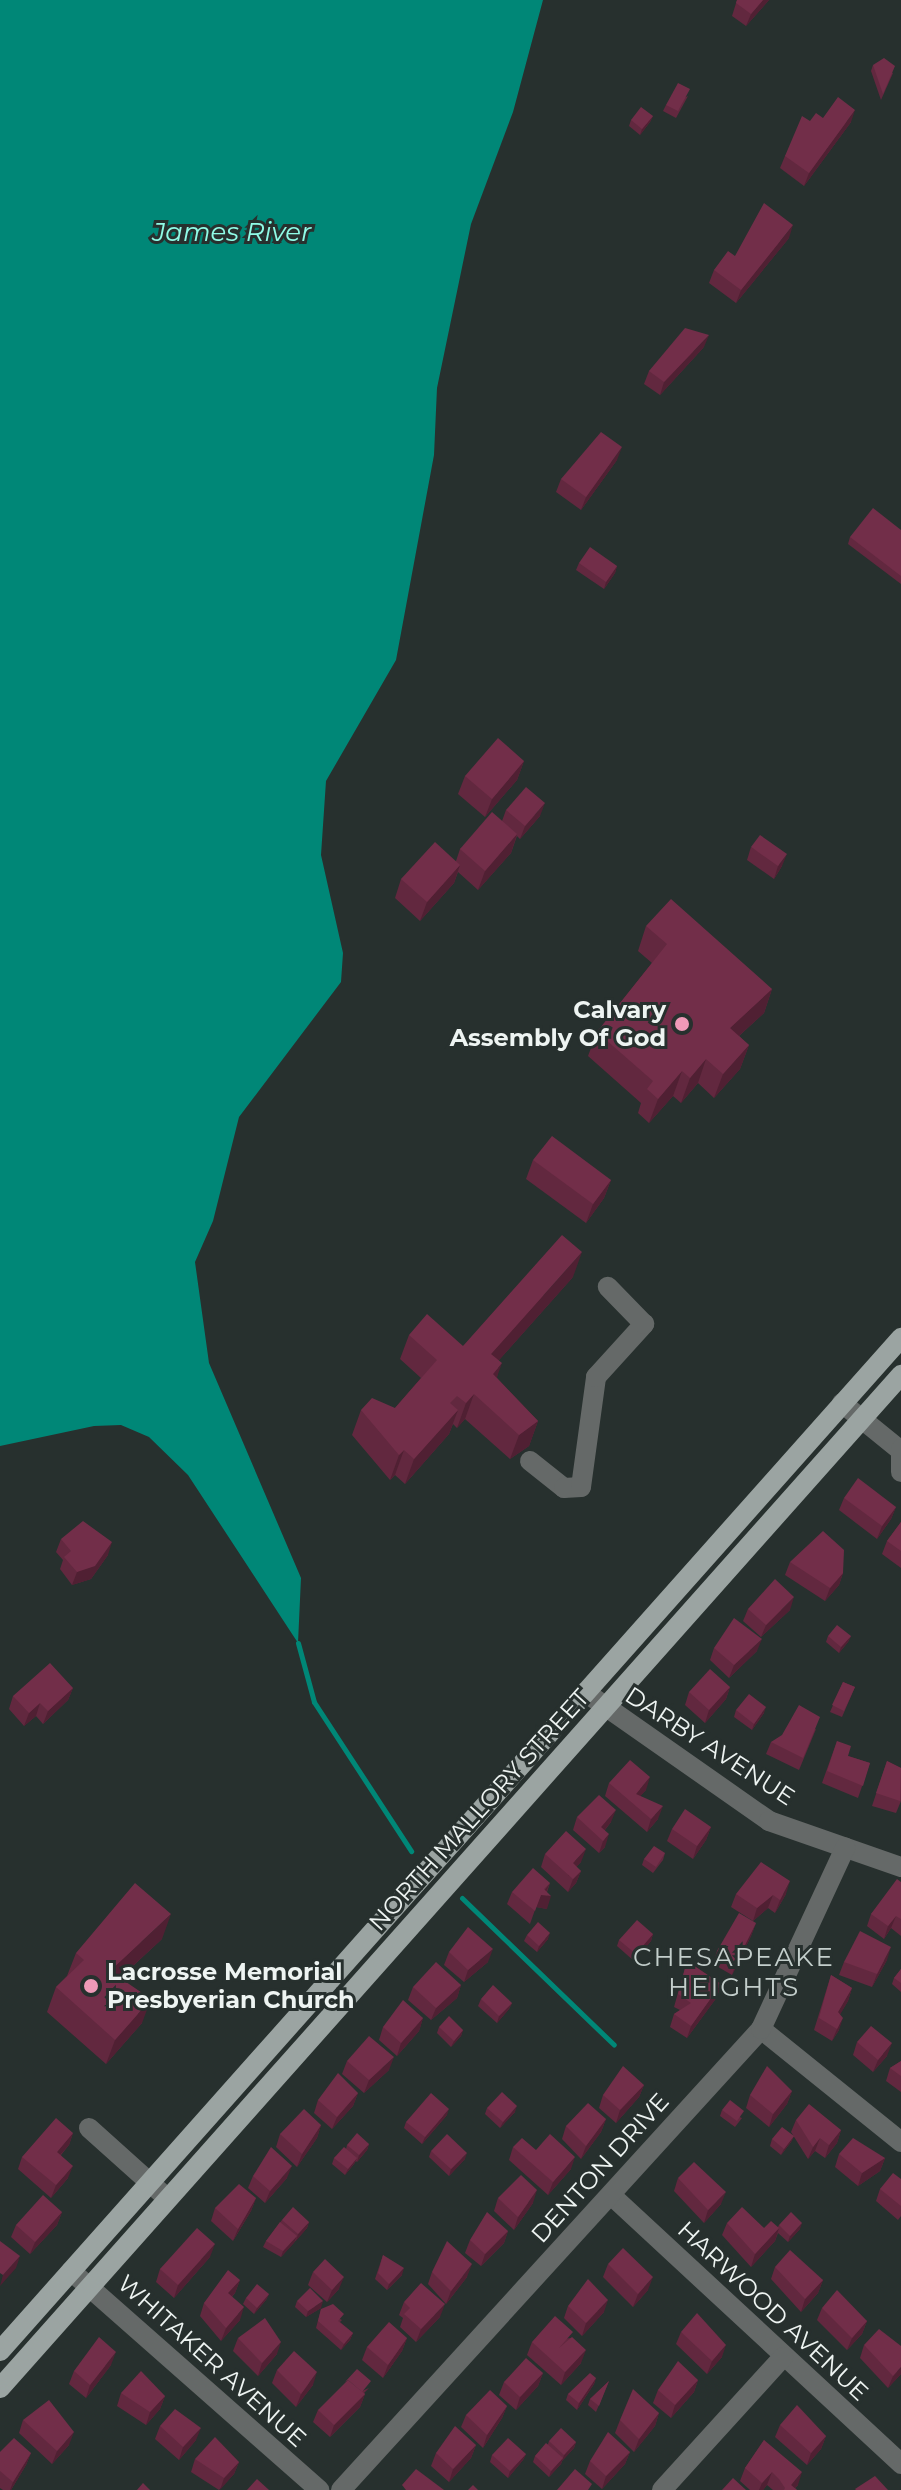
<!DOCTYPE html>
<style>
body{margin:0}
#map{position:relative;width:901px;height:2490px;overflow:hidden;background:#27302e;font-family:Montserrat,sans-serif}
div>[style]{position:absolute}
.water>*{inset:0;background:#008777}
.stream>*{height:5px;margin:-2.5px;padding:0 2.5px;transform-origin:2.5px;border-radius:2.5px;background:#008777}
.minor>*{height:20px;margin:-10px;padding:0 10px;transform-origin:10px;border-radius:10px;background:#656968}
.major>*{height:20px;margin:-10px;padding:0 10px;transform-origin:10px;border-radius:10px;background:#9ba4a2}
.wall>*{inset:0;background:#62283f}
.shaded-wall>*{inset:0;background:#502033}
.building>*{inset:0;background:#722e49}
.dots>*{width:22px;height:22px;translate:-50% -50%;box-sizing:border-box;border:4px solid #27302e;border-radius:50%}
span{translate:-50% -50%;white-space:nowrap;text-align:center;line-height:1.15;-webkit-text-stroke:6px #27302e;paint-order:stroke}
.poi-label{font-size:24px;color:#eef4f2;font-weight:700}
.right{translate:-100% -50%;text-align:right}
.left{translate:0 -50%;text-align:left}
.street-label{font-size:24px;color:#eef4f2}
.water-label{font-size:26px;color:#8ffbe6;font-style:italic}
.neighbourhood-label{font-size:26px;color:#c3cecb;letter-spacing:2px}
</style>
<div id="map">
<div class="water">
<i style="clip-path:polygon(0 0,543px 0,513px 112px,471px 224px,437px 388px,434px 455px,396px 660px,326px 781px,321px 855px,343px 953px,341px 982px,239px 1117px,213px 1221px,195px 1262px,209px 1363px,301px 1578px,298px 1643px,188px 1475px,149px 1437px,121px 1425px,94px 1426px,0 1446px)"></i>
</div>
<div class="stream">
<i style="left:298px;top:1643px;width:61px;rotate:74.8deg"></i>
<i style="left:314px;top:1702px;width:178px;rotate:56.9deg"></i>
<i style="left:462px;top:1898px;width:211px;rotate:44deg"></i>
</div>
<div class="minor">
<i style="left:842px;top:1403px;width:75px;rotate:39deg"></i>
<i style="left:901px;top:1449px;width:23px;rotate:90deg"></i>
<i style="left:530px;top:1461px;width:43px;rotate:38.5deg"></i>
<i style="left:564px;top:1488px;width:17px;rotate:-3deg"></i>
<i style="left:581px;top:1487px;width:111px;rotate:-82.2deg"></i>
<i style="left:596px;top:1377px;width:72px;rotate:-47.8deg"></i>
<i style="left:644px;top:1324px;width:52px;rotate:-134.2deg"></i>
<i style="left:585px;top:1692px;width:225px;rotate:35deg"></i>
<i style="left:769px;top:1821px;width:140px;rotate:19.2deg"></i>
<i style="left:761px;top:2029px;width:180px;rotate:38.9deg"></i>
<i style="left:89px;top:2128px;width:105px;rotate:41.9deg"></i>
<i style="left:611px;top:2195px;width:396px;rotate:42.8deg"></i>
<i style="left:71px;top:2271px;width:331px;rotate:41.4deg"></i>
<i style="left:341px;top:2490px;width:624px;rotate:-47.66deg"></i>
<i style="left:761px;top:2029px;width:200px;rotate:-65.1deg"></i>
<i style="left:662px;top:2490px;width:180px;rotate:-47.7deg"></i>
</div>
<div class="major">
<i style="left:0;top:2351px;width:1356px;rotate:-48.35deg"></i>
<i style="left:0;top:2388px;width:1356px;rotate:-48.35deg"></i>
</div>
<div class="wall">
<i style="clip-path:polygon(737px 0,769px 0,746px 26px,732px 16px)"></i>
<i style="clip-path:polygon(873px 65px,893px 73px,881px 100px,871px 71px)"></i>
<i style="clip-path:polygon(688px 96px,676px 118px,663px 111px,666px 105px)"></i>
<i style="clip-path:polygon(653px 116px,650px 122px,640px 135px,629px 126px,631px 120px)"></i>
<i style="clip-path:polygon(823px 118px,851px 122px,804px 186px,780px 168px,785px 156px,810px 121px)"></i>
<i style="clip-path:polygon(789px 238px,736px 303px,709px 283px,714px 270px,735px 256px)"></i>
<i style="clip-path:polygon(704px 347px,660px 395px,644px 384px,649px 371px)"></i>
<i style="clip-path:polygon(617px 460px,581px 510px,556px 492px,561px 479px)"></i>
<i style="clip-path:polygon(901px 530px,901px 584px,848px 544px,850px 537px)"></i>
<i style="clip-path:polygon(579px 563px,617px 566px,615px 573px,604px 589px,576px 570px)"></i>
<i style="clip-path:polygon(524px 761px,517px 780px,485px 817px,458px 794px,465px 776px)"></i>
<i style="clip-path:polygon(506px 810px,540px 816px,520px 839px,517px 836px,511px 853px,478px 890px,458px 872px,454px 883px,420px 921px,395px 898px,401px 879px,456px 861px,460px 849px,502px 821px)"></i>
<i style="clip-path:polygon(751px 847px,782px 866px,774px 879px,747px 860px)"></i>
<i style="clip-path:polygon(646px 926px,772px 989px,764px 1013px,739px 1036px,749px 1045px,740px 1069px,714px 1098px,698px 1083px,681px 1103px,673px 1096px,649px 1123px,638px 1113px,641px 1103px,588px 1056px,597px 1032px,652px 963px,638px 951px)"></i>
<i style="clip-path:polygon(533px 1160px,611px 1180px,604px 1198px,586px 1223px,526px 1179px)"></i>
<i style="clip-path:polygon(573px 1277px,499px 1360px,497px 1378px,538px 1421px,529px 1446px,510px 1459px,465px 1419px,457px 1428px,453px 1424px,449px 1434px,405px 1484px,395px 1475px,390px 1480px,352px 1435px,361px 1410px,395px 1408px,421px 1378px,400px 1359px,409px 1335px,463px 1346px)"></i>
<i style="clip-path:polygon(844px 1498px,896px 1507px,891px 1519px,877px 1539px,839px 1510px)"></i>
<i style="clip-path:polygon(901px 1522px,901px 1568px,882px 1554px,887px 1541px)"></i>
<i style="clip-path:polygon(61px 1539px,108px 1555px,91px 1579px,72px 1585px,60px 1569px,63px 1560px,56px 1552px)"></i>
<i style="clip-path:polygon(790px 1562px,843px 1573px,839px 1585px,825px 1601px,785px 1575px)"></i>
<i style="clip-path:polygon(748px 1609px,790px 1610px,761px 1637px,743px 1621px)"></i>
<i style="clip-path:polygon(828px 1636px,851px 1636px,848px 1642px,839px 1653px,826px 1642px)"></i>
<i style="clip-path:polygon(714px 1648px,757px 1651px,729px 1678px,710px 1660px)"></i>
<i style="clip-path:polygon(843px 1682px,855px 1687px,842px 1717px,830px 1712px)"></i>
<i style="clip-path:polygon(730px 1687px,726px 1699px,705px 1723px,685px 1705px,689px 1692px)"></i>
<i style="clip-path:polygon(73px 1688px,68px 1700px,43px 1724px,36px 1716px,24px 1726px,9px 1709px,13px 1696px)"></i>
<i style="clip-path:polygon(736px 1710px,764px 1713px,752px 1730px,734px 1717px)"></i>
<i style="clip-path:polygon(816px 1729px,799px 1770px,766px 1754px,771px 1742px)"></i>
<i style="clip-path:polygon(837px 1741px,848px 1756px,870px 1763px,858px 1798px,822px 1783px)"></i>
<i style="clip-path:polygon(887px 1761px,901px 1768px,901px 1801px,896px 1813px,872px 1806px)"></i>
<i style="clip-path:polygon(609px 1783px,646px 1790px,640px 1796px,658px 1819px,647px 1832px,605px 1796px)"></i>
<i style="clip-path:polygon(577px 1817px,611px 1822px,605px 1830px,605px 1847px,599px 1853px,573px 1830px)"></i>
<i style="clip-path:polygon(711px 1827px,706px 1840px,693px 1859px,667px 1841px,672px 1829px)"></i>
<i style="clip-path:polygon(665px 1853px,663px 1860px,653px 1873px,642px 1865px,644px 1859px)"></i>
<i style="clip-path:polygon(545px 1854px,581px 1862px,576px 1867px,581px 1871px,576px 1883px,568px 1892px,541px 1867px)"></i>
<i style="clip-path:polygon(901px 1882px,901px 1936px,891px 1928px,884px 1939px,867px 1926px,871px 1914px)"></i>
<i style="clip-path:polygon(550px 1883px,547px 1892px,547px 1909px,536px 1907px,530px 1924px,507px 1904px,512px 1892px)"></i>
<i style="clip-path:polygon(736px 1894px,786px 1894px,775px 1913px,768px 1908px,753px 1921px,731px 1907px)"></i>
<i style="clip-path:polygon(756px 1923px,751px 1936px,732px 1975px,713px 1964px,717px 1951px)"></i>
<i style="clip-path:polygon(653px 1934px,651px 1941px,634px 1961px,617px 1946px,619px 1940px)"></i>
<i style="clip-path:polygon(527px 1935px,548px 1939px,537px 1952px,524px 1941px)"></i>
<i style="clip-path:polygon(162px 1939px,120px 1978px,142px 2023px,106px 2064px,47px 2012px,56px 1987px,67px 1976px,76px 1953px)"></i>
<i style="clip-path:polygon(449px 1952px,488px 1962px,464px 1982px,444px 1965px)"></i>
<i style="clip-path:polygon(887px 1960px,872px 1987px,839px 1975px,844px 1962px)"></i>
<i style="clip-path:polygon(687px 1961px,721px 1984px,717px 1997px,687px 2038px,670px 2027px,674px 2014px,680px 2010px,674px 2007px)"></i>
<i style="clip-path:polygon(901px 1969px,901px 1992px,892px 1984px,894px 1978px)"></i>
<i style="clip-path:polygon(831px 1975px,852px 1988px,848px 2001px,840px 2014px,839px 2030px,832px 2041px,814px 2030px)"></i>
<i style="clip-path:polygon(461px 1985px,457px 1998px,431px 2020px,408px 2000px,413px 1987px)"></i>
<i style="clip-path:polygon(481px 1999px,512px 2003px,509px 2009px,497px 2023px,478px 2006px)"></i>
<i style="clip-path:polygon(423px 2018px,419px 2031px,397px 2056px,379px 2040px,383px 2027px)"></i>
<i style="clip-path:polygon(439px 2027px,463px 2030px,461px 2036px,451px 2047px,437px 2033px)"></i>
<i style="clip-path:polygon(857px 2042px,887px 2056px,873px 2072px,853px 2055px)"></i>
<i style="clip-path:polygon(347px 2061px,389px 2070px,364px 2093px,342px 2074px)"></i>
<i style="clip-path:polygon(901px 2061px,901px 2092px,886px 2081px,890px 2068px)"></i>
<i style="clip-path:polygon(644px 2085px,639px 2097px,616px 2123px,599px 2108px,603px 2095px)"></i>
<i style="clip-path:polygon(792px 2091px,787px 2104px,769px 2127px,746px 2108px,750px 2095px)"></i>
<i style="clip-path:polygon(358px 2093px,353px 2106px,332px 2129px,314px 2113px,318px 2100px)"></i>
<i style="clip-path:polygon(487px 2108px,515px 2112px,500px 2128px,485px 2114px)"></i>
<i style="clip-path:polygon(722px 2110px,742px 2118px,735px 2127px,720px 2116px)"></i>
<i style="clip-path:polygon(447px 2115px,422px 2144px,404px 2128px,406px 2122px)"></i>
<i style="clip-path:polygon(606px 2119px,601px 2132px,581px 2159px,562px 2139px,566px 2126px)"></i>
<i style="clip-path:polygon(796px 2120px,841px 2130px,837px 2143px,825px 2158px,815px 2151px,808px 2159px,791px 2132px)"></i>
<i style="clip-path:polygon(321px 2125px,317px 2138px,297px 2167px,276px 2147px,280px 2134px)"></i>
<i style="clip-path:polygon(73px 2133px,69px 2145px,61px 2155px,68px 2178px,51px 2198px,18px 2169px,22px 2157px)"></i>
<i style="clip-path:polygon(794px 2136px,791px 2142px,781px 2155px,770px 2146px,772px 2139px)"></i>
<i style="clip-path:polygon(369px 2144px,367px 2150px,357px 2162px,356px 2161px,354px 2164px,345px 2175px,332px 2164px,334px 2158px,346px 2149px,347px 2145px)"></i>
<i style="clip-path:polygon(513px 2147px,536px 2150px,571px 2169px,548px 2195px,509px 2160px)"></i>
<i style="clip-path:polygon(431px 2151px,465px 2159px,449px 2176px,429px 2157px)"></i>
<i style="clip-path:polygon(839px 2154px,885px 2158px,880px 2171px,858px 2186px,835px 2167px)"></i>
<i style="clip-path:polygon(253px 2176px,287px 2178px,265px 2203px,248px 2188px)"></i>
<i style="clip-path:polygon(678px 2178px,721px 2204px,704px 2223px,674px 2191px)"></i>
<i style="clip-path:polygon(901px 2179px,901px 2216px,898px 2220px,876px 2201px,880px 2189px)"></i>
<i style="clip-path:polygon(256px 2198px,251px 2211px,233px 2241px,211px 2221px,215px 2208px)"></i>
<i style="clip-path:polygon(498px 2198px,533px 2203px,514px 2230px,494px 2211px)"></i>
<i style="clip-path:polygon(62px 2212px,57px 2225px,30px 2254px,11px 2237px,16px 2225px)"></i>
<i style="clip-path:polygon(282px 2220px,309px 2222px,307px 2228px,281px 2257px,263px 2247px,266px 2241px)"></i>
<i style="clip-path:polygon(727px 2223px,764px 2228px,778px 2227px,779px 2225px,800px 2229px,788px 2242px,778px 2233px,775px 2241px,751px 2267px,722px 2235px)"></i>
<i style="clip-path:polygon(508px 2231px,504px 2243px,481px 2266px,465px 2253px,470px 2240px)"></i>
<i style="clip-path:polygon(383px 2255px,402px 2275px,387px 2290px,375px 2279px)"></i>
<i style="clip-path:polygon(210px 2257px,174px 2298px,156px 2282px,160px 2269px)"></i>
<i style="clip-path:polygon(608px 2264px,648px 2290px,633px 2307px,603px 2277px)"></i>
<i style="clip-path:polygon(775px 2267px,823px 2280px,818px 2293px,801px 2312px,771px 2279px)"></i>
<i style="clip-path:polygon(313px 2272px,339px 2289px,327px 2302px,308px 2285px)"></i>
<i style="clip-path:polygon(432px 2272px,467px 2277px,446px 2304px,428px 2284px)"></i>
<i style="clip-path:polygon(240px 2280px,235px 2293px,232px 2297px,240px 2320px,221px 2341px,200px 2316px,204px 2303px)"></i>
<i style="clip-path:polygon(269px 2294px,266px 2300px,254px 2314px,243px 2304px,246px 2298px)"></i>
<i style="clip-path:polygon(297px 2301px,321px 2308px,306px 2317px,295px 2307px)"></i>
<i style="clip-path:polygon(404px 2302px,440px 2317px,416px 2342px,400px 2327px,403px 2318px,399px 2315px)"></i>
<i style="clip-path:polygon(568px 2306px,604px 2312px,582px 2336px,564px 2318px)"></i>
<i style="clip-path:polygon(822px 2308px,867px 2321px,862px 2334px,847px 2350px,817px 2320px)"></i>
<i style="clip-path:polygon(321px 2309px,342px 2320px,340px 2322px,353px 2333px,350px 2340px,341px 2350px,316px 2328px)"></i>
<i style="clip-path:polygon(681px 2332px,722px 2357px,707px 2374px,676px 2344px)"></i>
<i style="clip-path:polygon(238px 2338px,277px 2354px,258px 2376px,233px 2351px)"></i>
<i style="clip-path:polygon(407px 2338px,402px 2351px,383px 2378px,362px 2360px,367px 2347px)"></i>
<i style="clip-path:polygon(571px 2338px,581px 2363px,561px 2385px,527px 2355px,532px 2342px)"></i>
<i style="clip-path:polygon(864px 2345px,901px 2374px,888px 2388px,860px 2358px)"></i>
<i style="clip-path:polygon(111px 2365px,86px 2398px,69px 2384px,74px 2371px)"></i>
<i style="clip-path:polygon(277px 2370px,313px 2385px,296px 2407px,272px 2383px)"></i>
<i style="clip-path:polygon(543px 2373px,538px 2386px,516px 2410px,499px 2395px,504px 2382px)"></i>
<i style="clip-path:polygon(596px 2378px,594px 2384px,577px 2410px,566px 2400px,568px 2394px)"></i>
<i style="clip-path:polygon(698px 2380px,694px 2392px,671px 2418px,653px 2403px,658px 2390px)"></i>
<i style="clip-path:polygon(609px 2381px,596px 2412px,588px 2405px,590px 2399px)"></i>
<i style="clip-path:polygon(369px 2388px,364px 2393px,365px 2394px,360px 2407px,330px 2437px,313px 2422px,318px 2410px)"></i>
<i style="clip-path:polygon(121px 2393px,165px 2396px,160px 2409px,146px 2425px,117px 2406px)"></i>
<i style="clip-path:polygon(507px 2406px,502px 2418px,483px 2448px,461px 2427px,466px 2415px)"></i>
<i style="clip-path:polygon(659px 2413px,655px 2426px,634px 2452px,615px 2433px,620px 2420px)"></i>
<i style="clip-path:polygon(23px 2420px,69px 2445px,52px 2464px,19px 2433px)"></i>
<i style="clip-path:polygon(780px 2425px,826px 2436px,821px 2449px,807px 2465px,775px 2437px)"></i>
<i style="clip-path:polygon(160px 2426px,196px 2440px,179px 2460px,155px 2439px)"></i>
<i style="clip-path:polygon(764px 2440px,798px 2485px,795px 2488px,797px 2490px,773px 2490px,767px 2485px,763px 2490px,750px 2490px,740px 2481px,745px 2468px)"></i>
<i style="clip-path:polygon(549px 2441px,576px 2442px,574px 2448px,562px 2461px,561px 2464px,549px 2477px,533px 2462px,535px 2456px,548px 2444px)"></i>
<i style="clip-path:polygon(476px 2445px,471px 2458px,449px 2482px,431px 2466px,436px 2453px)"></i>
<i style="clip-path:polygon(0 2452px,31px 2453px,26px 2465px,11px 2490px,3px 2490px,0 2488px)"></i>
<i style="clip-path:polygon(630px 2452px,625px 2464px,602px 2489px,585px 2474px,590px 2461px)"></i>
<i style="clip-path:polygon(526px 2454px,523px 2460px,508px 2478px,490px 2462px,492px 2455px)"></i>
<i style="clip-path:polygon(195px 2459px,239px 2462px,234px 2474px,219px 2490px,191px 2472px)"></i>
</div>
<div class="shaded-wall">
<i style="clip-path:polygon(763px 0,769px 0,746px 26px,751px 14px)"></i>
<i style="clip-path:polygon(855px 110px,851px 122px,804px 186px,809px 173px)"></i>
<i style="clip-path:polygon(653px 116px,650px 122px,640px 135px,642px 129px)"></i>
<i style="clip-path:polygon(793px 225px,789px 238px,736px 303px,741px 290px)"></i>
<i style="clip-path:polygon(709px 335px,704px 347px,660px 395px,664px 382px)"></i>
<i style="clip-path:polygon(622px 447px,617px 460px,581px 510px,586px 497px)"></i>
<i style="clip-path:polygon(617px 566px,615px 573px,604px 589px,606px 582px)"></i>
<i style="clip-path:polygon(524px 761px,517px 780px,485px 817px,492px 799px)"></i>
<i style="clip-path:polygon(545px 803px,540px 816px,520px 839px,525px 826px)"></i>
<i style="clip-path:polygon(517px 834px,511px 853px,478px 890px,485px 871px)"></i>
<i style="clip-path:polygon(787px 854px,782px 866px,774px 879px,778px 866px)"></i>
<i style="clip-path:polygon(460px 865px,454px 883px,420px 921px,427px 902px)"></i>
<i style="clip-path:polygon(772px 989px,764px 1013px,721px 1052px,730px 1028px)"></i>
<i style="clip-path:polygon(749px 1045px,740px 1069px,714px 1098px,723px 1074px)"></i>
<i style="clip-path:polygon(706px 1059px,698px 1083px,681px 1103px,690px 1078px)"></i>
<i style="clip-path:polygon(682px 1071px,673px 1096px,649px 1123px,658px 1099px)"></i>
<i style="clip-path:polygon(611px 1180px,604px 1198px,586px 1223px,593px 1204px)"></i>
<i style="clip-path:polygon(582px 1252px,573px 1277px,483px 1378px,491px 1354px)"></i>
<i style="clip-path:polygon(502px 1363px,493px 1388px,493px 1374px)"></i>
<i style="clip-path:polygon(474px 1394px,465px 1419px,457px 1428px,466px 1403px)"></i>
<i style="clip-path:polygon(458px 1410px,449px 1434px,405px 1484px,414px 1459px)"></i>
<i style="clip-path:polygon(538px 1421px,529px 1446px,510px 1459px,519px 1435px)"></i>
<i style="clip-path:polygon(404px 1450px,395px 1475px,390px 1480px,399px 1455px)"></i>
<i style="clip-path:polygon(896px 1507px,891px 1519px,877px 1539px,882px 1526px)"></i>
<i style="clip-path:polygon(112px 1542px,108px 1555px,91px 1579px,72px 1585px,77px 1572px)"></i>
<i style="clip-path:polygon(843px 1573px,839px 1585px,825px 1601px,830px 1588px)"></i>
<i style="clip-path:polygon(794px 1597px,790px 1610px,761px 1637px,766px 1625px)"></i>
<i style="clip-path:polygon(851px 1636px,848px 1642px,839px 1653px,841px 1647px)"></i>
<i style="clip-path:polygon(762px 1639px,757px 1651px,729px 1678px,734px 1665px)"></i>
<i style="clip-path:polygon(730px 1687px,726px 1699px,705px 1723px,709px 1710px)"></i>
<i style="clip-path:polygon(73px 1688px,68px 1700px,43px 1724px,48px 1711px)"></i>
<i style="clip-path:polygon(40px 1703px,36px 1716px,24px 1726px,29px 1713px)"></i>
<i style="clip-path:polygon(766px 1707px,764px 1713px,752px 1730px,754px 1724px)"></i>
<i style="clip-path:polygon(650px 1777px,646px 1790px,633px 1804px,636px 1794px)"></i>
<i style="clip-path:polygon(663px 1806px,658px 1819px,647px 1832px,651px 1819px)"></i>
<i style="clip-path:polygon(616px 1810px,611px 1822px,599px 1837px,601px 1827px)"></i>
<i style="clip-path:polygon(711px 1827px,706px 1840px,693px 1859px,697px 1846px)"></i>
<i style="clip-path:polygon(609px 1834px,605px 1847px,599px 1853px,603px 1841px)"></i>
<i style="clip-path:polygon(586px 1849px,581px 1862px,568px 1876px,573px 1863px)"></i>
<i style="clip-path:polygon(581px 1871px,576px 1883px,568px 1892px,573px 1879px)"></i>
<i style="clip-path:polygon(790px 1881px,786px 1894px,775px 1913px,780px 1900px)"></i>
<i style="clip-path:polygon(550px 1883px,545px 1895px,551px 1896px,547px 1909px,536px 1907px,541px 1895px)"></i>
<i style="clip-path:polygon(773px 1895px,768px 1908px,753px 1921px,757px 1908px)"></i>
<i style="clip-path:polygon(171px 1914px,162px 1939px,101px 1995px,110px 1971px)"></i>
<i style="clip-path:polygon(896px 1916px,891px 1928px,884px 1939px,888px 1926px)"></i>
<i style="clip-path:polygon(756px 1923px,751px 1936px,732px 1975px,736px 1963px)"></i>
<i style="clip-path:polygon(550px 1933px,548px 1939px,537px 1952px,539px 1946px)"></i>
<i style="clip-path:polygon(653px 1934px,651px 1941px,634px 1961px,636px 1954px)"></i>
<i style="clip-path:polygon(891px 1947px,887px 1960px,872px 1987px,877px 1974px)"></i>
<i style="clip-path:polygon(493px 1949px,488px 1962px,464px 1982px,468px 1970px)"></i>
<i style="clip-path:polygon(721px 1984px,717px 1997px,687px 2038px,691px 2026px)"></i>
<i style="clip-path:polygon(461px 1985px,457px 1998px,431px 2020px,436px 2008px)"></i>
<i style="clip-path:polygon(852px 1988px,848px 2001px,834px 2025px,838px 2012px)"></i>
<i style="clip-path:polygon(151px 1999px,142px 2023px,106px 2064px,115px 2040px)"></i>
<i style="clip-path:polygon(512px 2003px,509px 2009px,497px 2023px,499px 2016px)"></i>
<i style="clip-path:polygon(423px 2018px,419px 2031px,397px 2056px,401px 2043px)"></i>
<i style="clip-path:polygon(843px 2018px,839px 2030px,832px 2041px,837px 2029px)"></i>
<i style="clip-path:polygon(463px 2030px,461px 2036px,451px 2047px,454px 2041px)"></i>
<i style="clip-path:polygon(892px 2043px,887px 2056px,873px 2072px,878px 2060px)"></i>
<i style="clip-path:polygon(394px 2057px,389px 2070px,364px 2093px,369px 2080px)"></i>
<i style="clip-path:polygon(644px 2085px,639px 2097px,616px 2123px,620px 2110px)"></i>
<i style="clip-path:polygon(792px 2091px,787px 2104px,769px 2127px,773px 2114px)"></i>
<i style="clip-path:polygon(358px 2093px,353px 2106px,332px 2129px,337px 2117px)"></i>
<i style="clip-path:polygon(517px 2106px,515px 2112px,500px 2128px,503px 2122px)"></i>
<i style="clip-path:polygon(449px 2109px,447px 2115px,422px 2144px,425px 2137px)"></i>
<i style="clip-path:polygon(606px 2119px,601px 2132px,581px 2159px,586px 2146px)"></i>
<i style="clip-path:polygon(321px 2125px,317px 2138px,297px 2167px,302px 2154px)"></i>
<i style="clip-path:polygon(841px 2130px,837px 2143px,825px 2158px,829px 2145px)"></i>
<i style="clip-path:polygon(73px 2133px,69px 2145px,52px 2164px,57px 2152px)"></i>
<i style="clip-path:polygon(794px 2136px,791px 2142px,781px 2155px,784px 2149px)"></i>
<i style="clip-path:polygon(820px 2138px,815px 2151px,808px 2159px,813px 2147px)"></i>
<i style="clip-path:polygon(369px 2144px,367px 2150px,357px 2162px,359px 2155px)"></i>
<i style="clip-path:polygon(467px 2153px,465px 2159px,449px 2176px,451px 2169px)"></i>
<i style="clip-path:polygon(575px 2157px,571px 2169px,548px 2195px,553px 2182px)"></i>
<i style="clip-path:polygon(357px 2158px,354px 2164px,345px 2175px,348px 2169px)"></i>
<i style="clip-path:polygon(885px 2158px,880px 2171px,858px 2186px,862px 2173px)"></i>
<i style="clip-path:polygon(73px 2166px,68px 2178px,51px 2198px,56px 2185px)"></i>
<i style="clip-path:polygon(292px 2166px,287px 2178px,265px 2203px,270px 2191px)"></i>
<i style="clip-path:polygon(537px 2190px,533px 2203px,514px 2230px,518px 2217px)"></i>
<i style="clip-path:polygon(726px 2192px,721px 2204px,704px 2223px,708px 2210px)"></i>
<i style="clip-path:polygon(256px 2198px,251px 2211px,233px 2241px,238px 2229px)"></i>
<i style="clip-path:polygon(62px 2212px,57px 2225px,30px 2254px,35px 2242px)"></i>
<i style="clip-path:polygon(309px 2222px,307px 2228px,296px 2241px,298px 2234px)"></i>
<i style="clip-path:polygon(802px 2223px,800px 2229px,788px 2242px,790px 2236px)"></i>
<i style="clip-path:polygon(779px 2228px,775px 2241px,751px 2267px,755px 2254px)"></i>
<i style="clip-path:polygon(508px 2231px,504px 2243px,481px 2266px,485px 2254px)"></i>
<i style="clip-path:polygon(297px 2236px,294px 2243px,281px 2257px,283px 2251px)"></i>
<i style="clip-path:polygon(215px 2244px,210px 2257px,174px 2298px,178px 2285px)"></i>
<i style="clip-path:polygon(20px 2256px,16px 2268px,0 2286px,3px 2275px)"></i>
<i style="clip-path:polygon(472px 2264px,467px 2277px,446px 2304px,451px 2291px)"></i>
<i style="clip-path:polygon(404px 2268px,402px 2275px,387px 2290px,389px 2284px)"></i>
<i style="clip-path:polygon(344px 2277px,339px 2289px,327px 2302px,332px 2290px)"></i>
<i style="clip-path:polygon(653px 2277px,648px 2290px,633px 2307px,638px 2294px)"></i>
<i style="clip-path:polygon(240px 2280px,235px 2293px,223px 2306px,228px 2293px)"></i>
<i style="clip-path:polygon(823px 2280px,818px 2293px,801px 2312px,805px 2299px)"></i>
<i style="clip-path:polygon(269px 2294px,266px 2300px,254px 2314px,257px 2308px)"></i>
<i style="clip-path:polygon(608px 2300px,604px 2312px,582px 2336px,586px 2323px)"></i>
<i style="clip-path:polygon(323px 2301px,321px 2308px,306px 2317px,308px 2311px)"></i>
<i style="clip-path:polygon(445px 2304px,440px 2317px,416px 2342px,421px 2329px)"></i>
<i style="clip-path:polygon(244px 2307px,240px 2320px,221px 2341px,226px 2328px)"></i>
<i style="clip-path:polygon(867px 2321px,862px 2334px,847px 2350px,852px 2338px)"></i>
<i style="clip-path:polygon(353px 2333px,350px 2340px,341px 2350px,344px 2344px)"></i>
<i style="clip-path:polygon(407px 2338px,402px 2351px,383px 2378px,388px 2365px)"></i>
<i style="clip-path:polygon(281px 2342px,277px 2354px,258px 2376px,262px 2363px)"></i>
<i style="clip-path:polygon(726px 2345px,722px 2357px,707px 2374px,712px 2361px)"></i>
<i style="clip-path:polygon(586px 2350px,581px 2363px,561px 2385px,565px 2372px)"></i>
<i style="clip-path:polygon(116px 2352px,111px 2365px,86px 2398px,90px 2385px)"></i>
<i style="clip-path:polygon(901px 2367px,901px 2374px,888px 2388px,893px 2376px)"></i>
<i style="clip-path:polygon(317px 2372px,313px 2385px,296px 2407px,301px 2394px)"></i>
<i style="clip-path:polygon(543px 2373px,538px 2386px,516px 2410px,520px 2397px)"></i>
<i style="clip-path:polygon(596px 2378px,594px 2384px,577px 2410px,579px 2403px)"></i>
<i style="clip-path:polygon(698px 2380px,694px 2392px,671px 2418px,675px 2405px)"></i>
<i style="clip-path:polygon(365px 2394px,360px 2407px,330px 2437px,334px 2425px)"></i>
<i style="clip-path:polygon(165px 2396px,160px 2409px,146px 2425px,150px 2412px)"></i>
<i style="clip-path:polygon(507px 2406px,502px 2418px,483px 2448px,487px 2435px)"></i>
<i style="clip-path:polygon(659px 2413px,655px 2426px,634px 2452px,639px 2439px)"></i>
<i style="clip-path:polygon(201px 2428px,196px 2440px,179px 2460px,183px 2447px)"></i>
<i style="clip-path:polygon(74px 2432px,69px 2445px,52px 2464px,57px 2451px)"></i>
<i style="clip-path:polygon(826px 2436px,821px 2449px,807px 2465px,811px 2453px)"></i>
<i style="clip-path:polygon(576px 2442px,574px 2448px,562px 2461px,564px 2455px)"></i>
<i style="clip-path:polygon(476px 2445px,471px 2458px,449px 2482px,453px 2469px)"></i>
<i style="clip-path:polygon(630px 2452px,625px 2464px,602px 2489px,606px 2476px)"></i>
<i style="clip-path:polygon(31px 2453px,26px 2465px,11px 2490px,10px 2490px,13px 2482px)"></i>
<i style="clip-path:polygon(526px 2454px,523px 2460px,508px 2478px,510px 2471px)"></i>
<i style="clip-path:polygon(563px 2458px,561px 2464px,549px 2477px,551px 2471px)"></i>
<i style="clip-path:polygon(239px 2462px,234px 2474px,220px 2490px,224px 2478px)"></i>
<i style="clip-path:polygon(772px 2472px,767px 2485px,763px 2490px,759px 2490px,762px 2483px)"></i>
<i style="clip-path:polygon(802px 2472px,798px 2485px,793px 2490px,791px 2485px)"></i>
</div>
<div class="building">
<i style="clip-path:polygon(737px 0,763px 0,751px 14px,736px 3px)"></i>
<i style="clip-path:polygon(884px 58px,895px 66px,883px 94px,873px 65px)"></i>
<i style="clip-path:polygon(678px 83px,690px 89px,678px 111px,666px 105px)"></i>
<i style="clip-path:polygon(838px 97px,855px 110px,809px 173px,785px 156px,802px 116px,810px 121px,816px 113px,823px 118px)"></i>
<i style="clip-path:polygon(641px 107px,653px 116px,642px 129px,631px 120px)"></i>
<i style="clip-path:polygon(764px 203px,793px 225px,741px 290px,714px 270px,728px 251px,735px 256px)"></i>
<i style="clip-path:polygon(685px 328px,709px 335px,664px 382px,649px 371px)"></i>
<i style="clip-path:polygon(601px 432px,622px 447px,586px 497px,561px 479px)"></i>
<i style="clip-path:polygon(873px 508px,901px 530px,901px 576px,850px 537px)"></i>
<i style="clip-path:polygon(590px 547px,617px 566px,606px 582px,579px 563px)"></i>
<i style="clip-path:polygon(498px 738px,524px 761px,492px 799px,465px 776px)"></i>
<i style="clip-path:polygon(526px 787px,545px 803px,525px 826px,506px 810px)"></i>
<i style="clip-path:polygon(492px 812px,517px 834px,485px 871px,460px 849px)"></i>
<i style="clip-path:polygon(760px 835px,787px 854px,778px 866px,751px 847px)"></i>
<i style="clip-path:polygon(435px 842px,460px 865px,427px 902px,401px 879px)"></i>
<i style="clip-path:polygon(671px 899px,772px 989px,730px 1028px,749px 1045px,723px 1074px,706px 1059px,690px 1078px,682px 1071px,658px 1099px,647px 1089px,653px 1081px,597px 1032px,667px 944px,646px 926px)"></i>
<i style="clip-path:polygon(552px 1136px,611px 1180px,593px 1204px,533px 1160px)"></i>
<i style="clip-path:polygon(562px 1235px,582px 1252px,491px 1354px,502px 1363px,493px 1374px,538px 1421px,519px 1435px,474px 1394px,466px 1403px,457px 1396px,450px 1403px,458px 1410px,414px 1459px,404px 1450px,399px 1455px,361px 1410px,372px 1398px,395px 1408px,437px 1360px,409px 1335px,427px 1314px,463px 1346px)"></i>
<i style="clip-path:polygon(858px 1478px,896px 1507px,882px 1526px,844px 1498px)"></i>
<i style="clip-path:polygon(83px 1521px,112px 1542px,95px 1566px,77px 1572px,64px 1557px,71px 1551px,61px 1539px)"></i>
<i style="clip-path:polygon(901px 1522px,901px 1551px,887px 1541px)"></i>
<i style="clip-path:polygon(823px 1531px,844px 1550px,843px 1573px,830px 1588px,790px 1562px)"></i>
<i style="clip-path:polygon(775px 1579px,794px 1597px,766px 1625px,748px 1609px)"></i>
<i style="clip-path:polygon(734px 1618px,762px 1639px,734px 1665px,714px 1648px)"></i>
<i style="clip-path:polygon(837px 1625px,851px 1636px,841px 1647px,828px 1636px)"></i>
<i style="clip-path:polygon(50px 1663px,73px 1688px,48px 1711px,40px 1703px,29px 1713px,13px 1696px)"></i>
<i style="clip-path:polygon(710px 1669px,730px 1687px,709px 1710px,689px 1692px)"></i>
<i style="clip-path:polygon(843px 1682px,855px 1687px,844px 1711px,832px 1705px)"></i>
<i style="clip-path:polygon(749px 1694px,766px 1707px,754px 1724px,736px 1710px)"></i>
<i style="clip-path:polygon(799px 1705px,820px 1717px,803px 1758px,771px 1742px,782px 1735px)"></i>
<i style="clip-path:polygon(837px 1741px,851px 1746px,848px 1756px,870px 1763px,863px 1786px,827px 1771px)"></i>
<i style="clip-path:polygon(630px 1760px,650px 1777px,636px 1794px,663px 1806px,651px 1819px,609px 1783px)"></i>
<i style="clip-path:polygon(887px 1761px,901px 1768px,900px 1801px,876px 1793px)"></i>
<i style="clip-path:polygon(599px 1795px,616px 1810px,601px 1827px,609px 1834px,603px 1841px,577px 1817px)"></i>
<i style="clip-path:polygon(685px 1809px,711px 1827px,697px 1846px,672px 1829px)"></i>
<i style="clip-path:polygon(566px 1831px,586px 1849px,573px 1863px,581px 1871px,573px 1879px,545px 1854px)"></i>
<i style="clip-path:polygon(654px 1846px,665px 1853px,656px 1867px,644px 1859px)"></i>
<i style="clip-path:polygon(761px 1862px,790px 1881px,780px 1900px,773px 1895px,757px 1908px,736px 1894px)"></i>
<i style="clip-path:polygon(533px 1868px,550px 1883px,544px 1889px,551px 1896px,541px 1895px,535px 1911px,512px 1892px)"></i>
<i style="clip-path:polygon(897px 1879px,901px 1882px,901px 1919px,896px 1916px,888px 1926px,871px 1914px)"></i>
<i style="clip-path:polygon(135px 1883px,171px 1914px,110px 1971px,151px 1999px,115px 2040px,56px 1987px,84px 1960px,76px 1953px)"></i>
<i style="clip-path:polygon(739px 1913px,756px 1923px,736px 1963px,717px 1951px)"></i>
<i style="clip-path:polygon(637px 1920px,653px 1934px,636px 1954px,619px 1940px)"></i>
<i style="clip-path:polygon(538px 1922px,550px 1933px,539px 1946px,527px 1935px)"></i>
<i style="clip-path:polygon(468px 1927px,493px 1949px,468px 1970px,449px 1952px)"></i>
<i style="clip-path:polygon(860px 1931px,891px 1947px,877px 1974px,844px 1962px)"></i>
<i style="clip-path:polygon(687px 1961px,721px 1984px,691px 2026px,674px 2014px,691px 2003px,678px 1994px)"></i>
<i style="clip-path:polygon(436px 1962px,461px 1985px,436px 2008px,413px 1987px)"></i>
<i style="clip-path:polygon(901px 1969px,901px 1983px,894px 1978px)"></i>
<i style="clip-path:polygon(831px 1975px,852px 1988px,838px 2012px,843px 2018px,837px 2029px,819px 2018px)"></i>
<i style="clip-path:polygon(493px 1985px,512px 2003px,499px 2016px,481px 1999px)"></i>
<i style="clip-path:polygon(403px 2000px,423px 2018px,401px 2043px,383px 2027px)"></i>
<i style="clip-path:polygon(449px 2016px,463px 2030px,454px 2041px,439px 2027px)"></i>
<i style="clip-path:polygon(871px 2026px,892px 2043px,878px 2060px,857px 2042px)"></i>
<i style="clip-path:polygon(369px 2036px,394px 2057px,369px 2080px,347px 2061px)"></i>
<i style="clip-path:polygon(901px 2061px,901px 2076px,890px 2068px)"></i>
<i style="clip-path:polygon(623px 2066px,644px 2085px,620px 2110px,603px 2095px)"></i>
<i style="clip-path:polygon(767px 2066px,792px 2091px,773px 2114px,750px 2095px)"></i>
<i style="clip-path:polygon(338px 2073px,358px 2093px,337px 2117px,318px 2100px)"></i>
<i style="clip-path:polygon(502px 2092px,517px 2106px,503px 2122px,487px 2108px)"></i>
<i style="clip-path:polygon(431px 2093px,449px 2109px,425px 2137px,406px 2122px)"></i>
<i style="clip-path:polygon(730px 2100px,744px 2111px,737px 2121px,722px 2110px)"></i>
<i style="clip-path:polygon(588px 2103px,606px 2119px,586px 2146px,566px 2126px)"></i>
<i style="clip-path:polygon(809px 2104px,841px 2130px,829px 2145px,820px 2138px,813px 2147px,796px 2120px)"></i>
<i style="clip-path:polygon(304px 2109px,321px 2125px,302px 2154px,280px 2134px)"></i>
<i style="clip-path:polygon(56px 2118px,73px 2133px,57px 2152px,73px 2166px,56px 2185px,22px 2157px)"></i>
<i style="clip-path:polygon(782px 2127px,794px 2136px,784px 2149px,772px 2139px)"></i>
<i style="clip-path:polygon(357px 2133px,369px 2144px,359px 2155px,347px 2145px)"></i>
<i style="clip-path:polygon(447px 2134px,467px 2153px,451px 2169px,431px 2151px)"></i>
<i style="clip-path:polygon(550px 2134px,575px 2157px,553px 2182px,513px 2147px,522px 2138px,536px 2150px)"></i>
<i style="clip-path:polygon(853px 2138px,885px 2158px,862px 2173px,839px 2154px)"></i>
<i style="clip-path:polygon(271px 2147px,292px 2166px,270px 2191px,253px 2176px)"></i>
<i style="clip-path:polygon(344px 2147px,357px 2158px,348px 2169px,334px 2158px)"></i>
<i style="clip-path:polygon(694px 2162px,726px 2192px,708px 2210px,678px 2178px)"></i>
<i style="clip-path:polygon(893px 2173px,901px 2179px,901px 2206px,880px 2189px)"></i>
<i style="clip-path:polygon(521px 2175px,537px 2190px,518px 2217px,498px 2198px)"></i>
<i style="clip-path:polygon(239px 2184px,256px 2198px,238px 2229px,215px 2208px)"></i>
<i style="clip-path:polygon(43px 2195px,62px 2212px,35px 2242px,16px 2225px)"></i>
<i style="clip-path:polygon(293px 2207px,309px 2222px,298px 2234px,282px 2220px)"></i>
<i style="clip-path:polygon(742px 2207px,764px 2228px,771px 2221px,779px 2228px,755px 2254px,727px 2223px)"></i>
<i style="clip-path:polygon(487px 2212px,508px 2231px,485px 2254px,470px 2240px)"></i>
<i style="clip-path:polygon(791px 2212px,802px 2223px,790px 2236px,779px 2225px)"></i>
<i style="clip-path:polygon(280px 2222px,297px 2236px,283px 2251px,266px 2241px)"></i>
<i style="clip-path:polygon(197px 2228px,215px 2244px,178px 2285px,160px 2269px)"></i>
<i style="clip-path:polygon(0 2241px,20px 2256px,3px 2275px,0 2273px)"></i>
<i style="clip-path:polygon(447px 2241px,472px 2264px,451px 2291px,432px 2272px)"></i>
<i style="clip-path:polygon(623px 2248px,653px 2277px,638px 2294px,608px 2264px)"></i>
<i style="clip-path:polygon(790px 2250px,823px 2280px,805px 2299px,775px 2267px)"></i>
<i style="clip-path:polygon(383px 2255px,404px 2268px,389px 2284px,378px 2273px)"></i>
<i style="clip-path:polygon(325px 2259px,344px 2277px,332px 2290px,313px 2272px)"></i>
<i style="clip-path:polygon(228px 2270px,240px 2280px,228px 2293px,244px 2307px,226px 2328px,204px 2303px)"></i>
<i style="clip-path:polygon(588px 2279px,608px 2300px,586px 2323px,568px 2306px)"></i>
<i style="clip-path:polygon(421px 2283px,445px 2304px,421px 2329px,404px 2314px,410px 2308px,404px 2302px)"></i>
<i style="clip-path:polygon(257px 2284px,269px 2294px,257px 2308px,246px 2298px)"></i>
<i style="clip-path:polygon(310px 2288px,323px 2301px,308px 2311px,297px 2301px)"></i>
<i style="clip-path:polygon(837px 2290px,867px 2321px,852px 2338px,822px 2308px)"></i>
<i style="clip-path:polygon(333px 2304px,344px 2314px,338px 2321px,353px 2333px,344px 2344px,318px 2321px,321px 2309px)"></i>
<i style="clip-path:polygon(697px 2313px,726px 2345px,712px 2361px,681px 2332px)"></i>
<i style="clip-path:polygon(555px 2316px,573px 2332px,559px 2348px,572px 2337px,586px 2350px,565px 2372px,532px 2342px)"></i>
<i style="clip-path:polygon(265px 2318px,281px 2342px,262px 2363px,238px 2338px)"></i>
<i style="clip-path:polygon(389px 2322px,407px 2338px,388px 2365px,367px 2347px)"></i>
<i style="clip-path:polygon(879px 2329px,901px 2346px,901px 2367px,893px 2376px,864px 2345px)"></i>
<i style="clip-path:polygon(99px 2337px,116px 2352px,90px 2385px,74px 2371px)"></i>
<i style="clip-path:polygon(294px 2351px,317px 2372px,301px 2394px,277px 2370px)"></i>
<i style="clip-path:polygon(526px 2358px,543px 2373px,520px 2397px,504px 2382px)"></i>
<i style="clip-path:polygon(678px 2361px,698px 2380px,675px 2405px,658px 2390px)"></i>
<i style="clip-path:polygon(357px 2369px,371px 2381px,362px 2392px,348px 2380px,345px 2382px)"></i>
<i style="clip-path:polygon(141px 2371px,165px 2396px,150px 2412px,121px 2393px)"></i>
<i style="clip-path:polygon(590px 2373px,596px 2378px,579px 2403px,568px 2394px)"></i>
<i style="clip-path:polygon(348px 2380px,365px 2394px,334px 2425px,318px 2410px)"></i>
<i style="clip-path:polygon(609px 2381px,599px 2406px,590px 2399px)"></i>
<i style="clip-path:polygon(633px 2389px,659px 2413px,639px 2439px,620px 2420px)"></i>
<i style="clip-path:polygon(490px 2390px,507px 2406px,487px 2435px,466px 2415px)"></i>
<i style="clip-path:polygon(49px 2400px,74px 2432px,57px 2451px,23px 2420px)"></i>
<i style="clip-path:polygon(797px 2405px,826px 2436px,811px 2453px,780px 2425px)"></i>
<i style="clip-path:polygon(175px 2409px,201px 2428px,183px 2447px,160px 2426px)"></i>
<i style="clip-path:polygon(455px 2426px,476px 2445px,453px 2469px,436px 2453px)"></i>
<i style="clip-path:polygon(561px 2428px,576px 2442px,564px 2455px,549px 2441px)"></i>
<i style="clip-path:polygon(608px 2432px,630px 2452px,606px 2476px,590px 2461px)"></i>
<i style="clip-path:polygon(215px 2437px,239px 2462px,224px 2478px,195px 2459px)"></i>
<i style="clip-path:polygon(14px 2438px,31px 2453px,13px 2482px,0 2471px,0 2452px)"></i>
<i style="clip-path:polygon(508px 2438px,526px 2454px,510px 2471px,492px 2455px)"></i>
<i style="clip-path:polygon(764px 2440px,802px 2472px,791px 2485px,797px 2490px,784px 2490px,785px 2488px,779px 2479px,772px 2472px,762px 2483px,745px 2468px)"></i>
<i style="clip-path:polygon(546px 2443px,563px 2458px,551px 2471px,535px 2456px)"></i>
<i style="clip-path:polygon(416px 2469px,444px 2490px,406px 2490px,402px 2485px)"></i>
<i style="clip-path:polygon(575px 2469px,592px 2484px,588px 2490px,557px 2490px)"></i>
<i style="clip-path:polygon(875px 2476px,888px 2490px,856px 2490px,855px 2489px)"></i>
<i style="clip-path:polygon(733px 2478px,746px 2490px,722px 2490px)"></i>
<i style="clip-path:polygon(257px 2479px,269px 2490px,247px 2490px)"></i>
<i style="clip-path:polygon(143px 2483px,150px 2490px,137px 2490px)"></i>
<i style="clip-path:polygon(473px 2485px,478px 2490px,468px 2490px)"></i>
</div>
<div class="dots">
<i style="left:682px;top:1024px;background:#ef9ab8"></i>
<i style="left:91px;top:1986px;background:#ef9ab8"></i>
</div>
<div class="poi-label">
<span class="right" style="left:666px;top:1024px">Calvary<br>Assembly Of God</span>
<span class="left" style="left:107px;top:1986px">Lacrosse Memorial<br>Presbyerian Church</span>
</div>
<div class="street-label">
<span style="left:710px;top:1746px;rotate:33deg">DARBY AVENUE</span>
<span style="left:479px;top:1810px;rotate:-48deg">NORTH MALLORY STREET</span>
<span style="left:600px;top:2168px;rotate:-48deg">DENTON DRIVE</span>
<span style="left:773px;top:2311px;rotate:43deg">HARWOOD AVENUE</span>
<span style="left:212px;top:2361px;rotate:42deg">WHITAKER AVENUE</span>
</div>
<div class="water-label">
<span style="left:232px;top:233px">James River</span>
</div>
<div class="neighbourhood-label">
<span style="left:734px;top:1973px">CHESAPEAKE<br>HEIGHTS</span>
</div>
</div>
